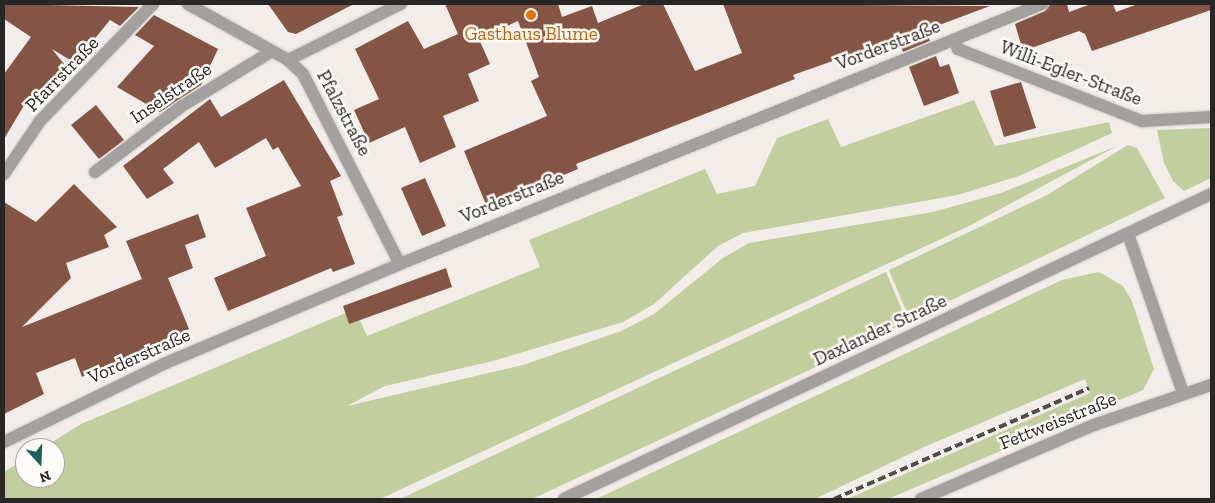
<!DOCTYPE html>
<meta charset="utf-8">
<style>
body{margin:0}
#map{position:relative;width:1215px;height:503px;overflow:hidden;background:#f2ede8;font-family:"Zilla Slab",serif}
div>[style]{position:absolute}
.green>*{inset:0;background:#c3ce9f}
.building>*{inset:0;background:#845445}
.roads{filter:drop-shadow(0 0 1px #cec9c5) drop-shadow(0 0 1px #cec9c5)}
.street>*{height:12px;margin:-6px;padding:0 6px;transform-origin:6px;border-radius:6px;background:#a3a0a0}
.rail>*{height:4px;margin-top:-2px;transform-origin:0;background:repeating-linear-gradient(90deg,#4f4d4a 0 8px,transparent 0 12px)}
.dots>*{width:14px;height:14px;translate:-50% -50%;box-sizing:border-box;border:2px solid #fffbf7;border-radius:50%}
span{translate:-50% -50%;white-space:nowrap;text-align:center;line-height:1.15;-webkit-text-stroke:5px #fffbf7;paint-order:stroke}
.food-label{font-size:19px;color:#c56008}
.street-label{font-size:19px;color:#292725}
.frame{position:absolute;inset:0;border:5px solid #292725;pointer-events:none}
.north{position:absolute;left:15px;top:438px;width:50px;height:50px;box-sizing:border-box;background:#fffbf7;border:1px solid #a9a6a3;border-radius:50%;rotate:160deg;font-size:14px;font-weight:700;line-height:20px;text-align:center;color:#292725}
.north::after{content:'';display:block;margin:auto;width:18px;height:22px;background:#19635a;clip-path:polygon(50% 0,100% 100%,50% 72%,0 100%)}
</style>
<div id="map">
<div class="green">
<i style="clip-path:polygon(974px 100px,995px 146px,1109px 122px,1112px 133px,1019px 176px,958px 195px,743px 233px,718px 246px,654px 304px,623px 322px,493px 361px,385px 386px,347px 406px,523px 365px,621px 331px,654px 314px,723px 258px,749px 243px,933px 212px,1001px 193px,1117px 146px,969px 226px,380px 499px,4px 499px,4px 472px,25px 459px,25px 478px,55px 478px,55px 448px,43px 448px,81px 424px,355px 309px,367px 336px,540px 267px,529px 240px,705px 169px,717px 194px,755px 186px,777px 138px,828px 119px,841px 147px)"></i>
<i style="clip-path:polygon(1211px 128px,1211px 178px,1184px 191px,1173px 181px,1164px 163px,1157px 130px)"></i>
<i style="clip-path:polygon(1128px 145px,1137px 148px,1165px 198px,910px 320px,889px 270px,1047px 195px)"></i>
<i style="clip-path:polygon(886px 272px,907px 322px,816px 367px,532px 499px,400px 499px)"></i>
<i style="clip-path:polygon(1099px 272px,1123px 286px,1132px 301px,1154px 369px,1143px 390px,888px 499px,847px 499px,1090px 393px,1085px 379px,924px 447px,815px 499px,596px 499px,1062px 280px)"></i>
</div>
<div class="building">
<i style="clip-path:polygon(4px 4px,139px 7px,120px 26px,110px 20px,75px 63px,52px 49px,64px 64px,33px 107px,26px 102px,4px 139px,4px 74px,31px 37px,4px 19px)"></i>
<i style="clip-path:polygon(268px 4px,354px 4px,296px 34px,288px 32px)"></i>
<i style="clip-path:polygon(445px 4px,558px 4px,562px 17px,592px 6px,598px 23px,644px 4px,663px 4px,695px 71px,742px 53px,723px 4px,990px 6px,926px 30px,930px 41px,903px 52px,898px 38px,793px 75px,795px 79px,576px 164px,578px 169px,487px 207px,464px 151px,547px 116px,531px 81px,539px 77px,518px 21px,479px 39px,490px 64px,468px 74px,479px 101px,443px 116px,456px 147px,420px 163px,405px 127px,369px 143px,354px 110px,379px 99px,355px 49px,408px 21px,424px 49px,458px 34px)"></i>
<i style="clip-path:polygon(1050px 4px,1067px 4px,1069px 12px,1091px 4px,1113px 4px,1116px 12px,1138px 4px,1211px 4px,1211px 10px,1092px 51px,1085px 34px,1079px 31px,1023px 51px,1015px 24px,1045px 11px)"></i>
<i style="clip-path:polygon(154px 15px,218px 49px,201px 85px,160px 112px,117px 87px,154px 46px,135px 35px)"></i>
<i style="clip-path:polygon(936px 56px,940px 67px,949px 64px,959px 93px,924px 106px,909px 67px)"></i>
<i style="clip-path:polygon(284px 80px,341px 176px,330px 181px,343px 215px,337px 217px,355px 264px,333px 272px,331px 268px,228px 311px,214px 278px,266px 256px,246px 208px,301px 186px,278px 147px,273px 150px,266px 138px,215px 168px,199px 142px,163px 169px,174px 183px,147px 199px,123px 166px,210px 99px,221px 117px)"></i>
<i style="clip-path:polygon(1021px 82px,1036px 128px,1004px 137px,990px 91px)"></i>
<i style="clip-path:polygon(96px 105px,124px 140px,99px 159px,71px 125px)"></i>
<i style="clip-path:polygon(425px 178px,446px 226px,422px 236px,401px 188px)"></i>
<i style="clip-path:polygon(74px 184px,117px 227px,104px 235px,109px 247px,66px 263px,71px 278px,22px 327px,142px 279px,126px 241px,198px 214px,206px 237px,185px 245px,193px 268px,168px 278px,189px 329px,82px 377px,75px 358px,36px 373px,44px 394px,4px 414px,4px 202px,36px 222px)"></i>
<i style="clip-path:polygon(446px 268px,452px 287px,349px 324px,343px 306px)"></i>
</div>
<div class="roads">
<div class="street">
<i style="left:188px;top:4px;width:115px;rotate:29.2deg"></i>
<i style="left:288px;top:60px;width:21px;rotate:43deg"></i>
<i style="left:303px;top:74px;width:213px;rotate:63deg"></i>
<i style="left:954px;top:40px;width:10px;rotate:66deg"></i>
<i style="left:958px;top:49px;width:198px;rotate:21.4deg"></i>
<i style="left:1142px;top:121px;width:69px;rotate:-3.3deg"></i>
<i style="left:288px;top:60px;width:126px;rotate:-26.4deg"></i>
<i style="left:95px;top:172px;width:109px;rotate:-37.2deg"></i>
<i style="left:182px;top:106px;width:105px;rotate:-31.4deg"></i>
<i style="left:4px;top:174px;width:64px;rotate:-55.8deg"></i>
<i style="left:40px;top:121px;width:163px;rotate:-46deg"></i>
<i style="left:1128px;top:234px;width:168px;rotate:70.9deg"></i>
<i style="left:4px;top:442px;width:180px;rotate:-26deg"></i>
<i style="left:166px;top:363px;width:254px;rotate:-22.9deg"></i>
<i style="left:400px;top:264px;width:693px;rotate:-22.05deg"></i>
<i style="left:564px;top:499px;width:715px;rotate:-25.24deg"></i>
<i style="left:921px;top:499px;width:188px;rotate:-23.2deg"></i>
<i style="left:1094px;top:425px;width:124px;rotate:-18.9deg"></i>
</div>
</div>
<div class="rail">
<i style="left:834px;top:499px;width:278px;rotate:-23.5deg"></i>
</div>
<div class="dots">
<i style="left:531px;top:15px;background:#e8710a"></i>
</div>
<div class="food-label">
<span style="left:531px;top:34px">Gasthaus Blume</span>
</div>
<div class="street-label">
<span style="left:888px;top:45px;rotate:-21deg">Vorderstraße</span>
<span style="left:1071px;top:73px;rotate:21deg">Willi-Egler-Straße</span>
<span style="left:62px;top:74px;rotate:-46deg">Pfarrstraße</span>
<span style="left:171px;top:93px;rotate:-34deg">Inselstraße</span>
<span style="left:344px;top:113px;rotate:62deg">Pfalzstraße</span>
<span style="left:512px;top:197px;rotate:-22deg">Vorderstraße</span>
<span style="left:880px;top:330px;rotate:-25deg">Daxlander Straße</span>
<span style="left:139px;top:356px;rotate:-24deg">Vorderstraße</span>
<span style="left:1058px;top:421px;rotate:-22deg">Fettweisstraße</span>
</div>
<div class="frame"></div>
<div class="north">N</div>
</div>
